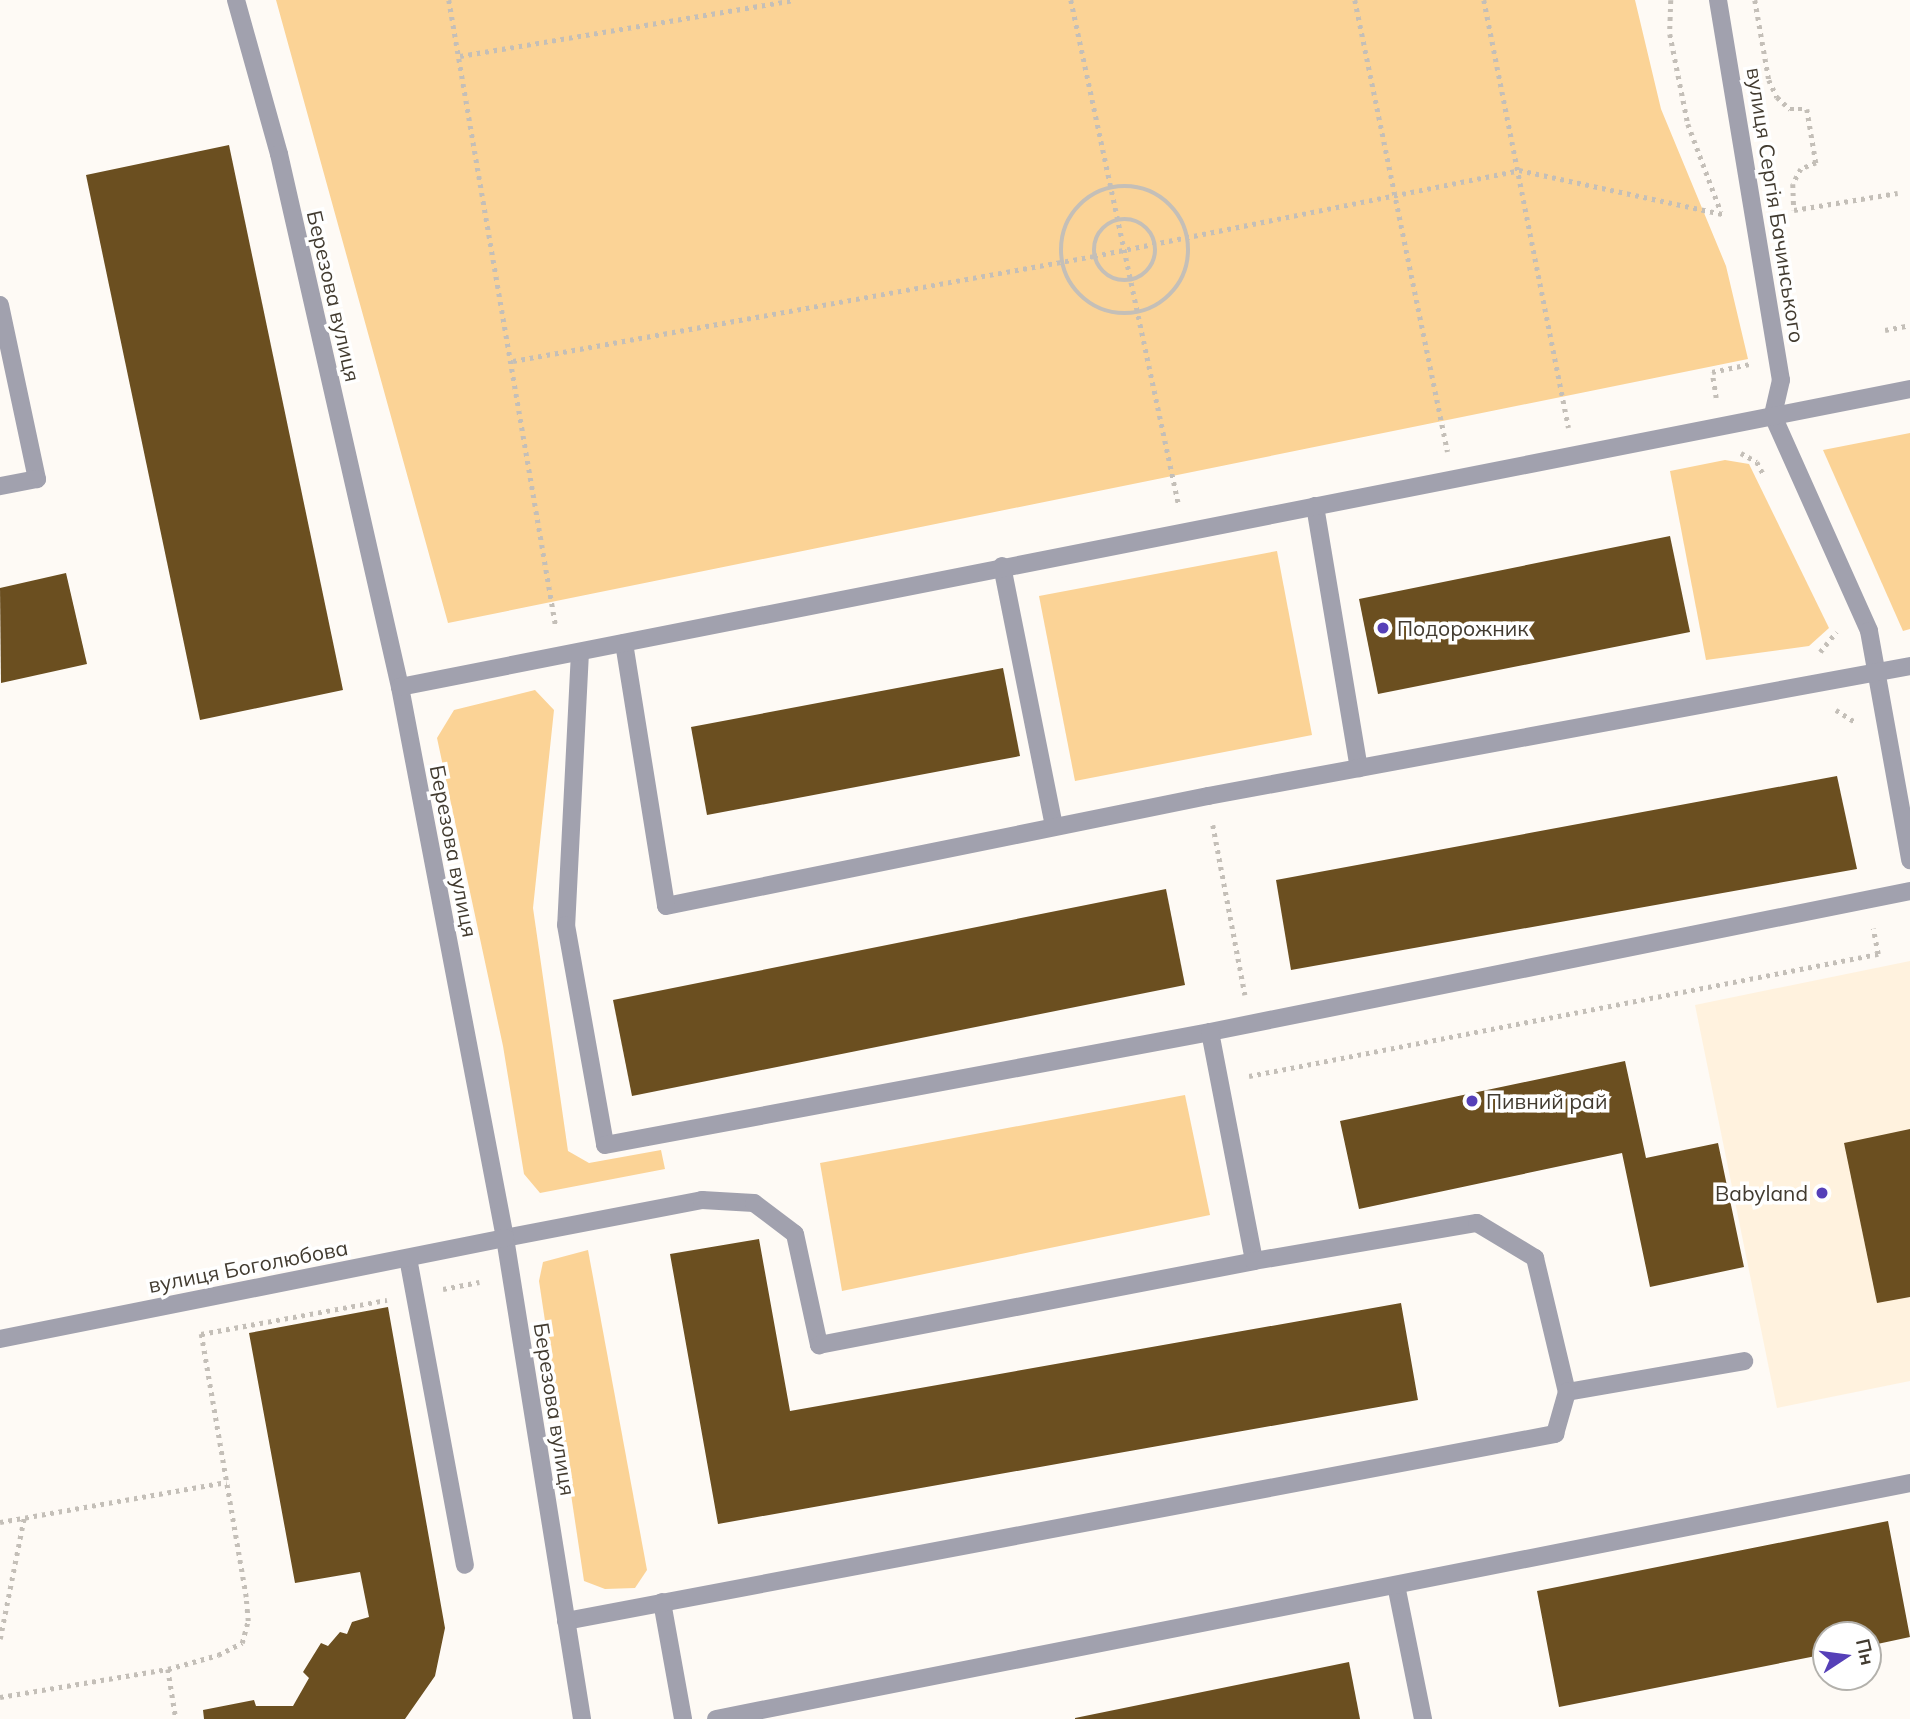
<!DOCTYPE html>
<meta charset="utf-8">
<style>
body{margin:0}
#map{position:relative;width:1910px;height:1719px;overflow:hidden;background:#fefaf5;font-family:Mulish,sans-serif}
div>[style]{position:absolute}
.built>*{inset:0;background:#fff2de}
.green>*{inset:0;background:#fbd396}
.building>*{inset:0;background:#6b4f20}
.path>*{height:4.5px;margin-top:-2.25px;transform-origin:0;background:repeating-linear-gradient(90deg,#c4bfb8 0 3.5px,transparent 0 8.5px)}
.path>.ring{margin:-2.25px;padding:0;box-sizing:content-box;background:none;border:4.5px solid #c4bfb8;border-radius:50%}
.lane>*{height:18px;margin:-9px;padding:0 9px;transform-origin:9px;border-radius:9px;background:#a1a1ae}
.street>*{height:18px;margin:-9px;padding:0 9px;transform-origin:9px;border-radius:9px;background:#a1a1ae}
.dots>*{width:19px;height:19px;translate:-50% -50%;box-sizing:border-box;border:4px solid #fff;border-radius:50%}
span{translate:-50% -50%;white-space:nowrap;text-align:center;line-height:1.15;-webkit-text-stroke:7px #fff;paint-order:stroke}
.street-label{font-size:21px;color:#423b30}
.poi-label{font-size:21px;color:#423b30}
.left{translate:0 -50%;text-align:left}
.right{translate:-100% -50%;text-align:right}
.north{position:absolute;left:1812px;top:1621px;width:70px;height:70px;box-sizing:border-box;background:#fff;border:2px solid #b3b1ac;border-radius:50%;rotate:77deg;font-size:19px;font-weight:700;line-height:28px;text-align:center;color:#423b30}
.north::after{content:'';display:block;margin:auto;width:24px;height:32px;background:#5640b8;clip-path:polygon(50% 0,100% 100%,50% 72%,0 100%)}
</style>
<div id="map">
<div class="built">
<i style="clip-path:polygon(1910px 961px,1910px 1381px,1777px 1408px,1695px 1005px)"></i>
</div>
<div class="green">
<i style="clip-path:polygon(276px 0,1635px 0,1661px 109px,1726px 266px,1748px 359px,448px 623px)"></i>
<i style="clip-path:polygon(1910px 433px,1910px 629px,1903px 631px,1823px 450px)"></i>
<i style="clip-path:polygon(1725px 460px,1749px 464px,1829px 628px,1809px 646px,1706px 660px,1670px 471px)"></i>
<i style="clip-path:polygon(1277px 551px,1312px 735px,1075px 781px,1039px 596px)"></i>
<i style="clip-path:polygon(535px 690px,554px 710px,533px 908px,568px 1151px,589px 1163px,661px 1150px,665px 1169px,540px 1193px,524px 1174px,503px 1046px,437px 738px,454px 710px)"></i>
<i style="clip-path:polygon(1185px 1095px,1210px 1215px,842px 1291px,820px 1163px)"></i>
<i style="clip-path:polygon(588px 1250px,647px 1570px,635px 1588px,605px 1589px,584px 1581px,539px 1281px,543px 1262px)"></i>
</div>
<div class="building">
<i style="clip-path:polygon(229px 145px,343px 690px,200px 720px,86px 175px)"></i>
<i style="clip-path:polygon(1670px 536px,1690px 632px,1378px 694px,1359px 599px)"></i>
<i style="clip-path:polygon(66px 573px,87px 664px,1px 683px,0 588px)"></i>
<i style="clip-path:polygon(1003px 668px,1020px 756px,707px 815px,691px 727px)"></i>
<i style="clip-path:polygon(1837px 776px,1857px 869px,1291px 970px,1276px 880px)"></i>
<i style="clip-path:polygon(1166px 889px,1185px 985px,632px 1096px,613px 1000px)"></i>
<i style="clip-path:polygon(1625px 1061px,1646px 1158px,1718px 1143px,1744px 1267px,1650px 1287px,1622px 1153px,1359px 1209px,1340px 1121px)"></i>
<i style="clip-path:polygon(1910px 1129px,1910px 1297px,1877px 1303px,1844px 1143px)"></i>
<i style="clip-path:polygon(759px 1239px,790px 1411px,1401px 1303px,1418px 1400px,718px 1524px,670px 1254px)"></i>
<i style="clip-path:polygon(388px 1307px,445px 1628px,435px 1676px,405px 1719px,204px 1719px,203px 1710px,254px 1700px,256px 1706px,293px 1706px,309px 1678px,303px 1672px,321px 1643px,328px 1646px,340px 1632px,347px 1634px,352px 1622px,369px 1617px,360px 1572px,295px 1583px,249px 1333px)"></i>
<i style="clip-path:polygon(1888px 1521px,1910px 1637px,1868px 1646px,1868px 1635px,1826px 1635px,1826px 1654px,1559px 1707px,1537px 1591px)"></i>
<i style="clip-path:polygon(1349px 1662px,1360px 1719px,1075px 1719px,1075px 1718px)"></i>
</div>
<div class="path">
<i style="left:449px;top:0;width:636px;rotate:80.32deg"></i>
<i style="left:1071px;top:0;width:517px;rotate:77.95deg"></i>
<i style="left:1355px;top:0;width:461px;rotate:78.4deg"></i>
<i style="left:1484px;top:0;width:436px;rotate:78.8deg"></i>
<i style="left:1671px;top:0;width:34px;rotate:92deg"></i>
<i style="left:1670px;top:34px;width:92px;rotate:78.7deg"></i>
<i style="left:1688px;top:124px;width:94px;rotate:69.4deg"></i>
<i style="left:1755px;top:0;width:81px;rotate:80.1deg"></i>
<i style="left:1769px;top:80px;width:19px;rotate:65deg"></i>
<i style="left:1777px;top:97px;width:18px;rotate:43deg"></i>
<i style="left:1790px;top:109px;width:17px"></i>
<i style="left:1807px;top:109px;width:55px;rotate:80.5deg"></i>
<i style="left:1816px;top:163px;width:16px;rotate:158deg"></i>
<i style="left:1801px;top:169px;width:17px;rotate:118deg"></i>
<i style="left:1793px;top:184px;width:26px;rotate:88deg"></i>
<i style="left:1794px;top:210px;width:105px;rotate:-9.3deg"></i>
<i style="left:460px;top:56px;width:339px;rotate:-9.5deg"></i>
<i class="ring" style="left:1061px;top:186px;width:123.5px;height:123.5px"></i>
<i class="ring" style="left:1094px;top:219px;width:57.5px;height:57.5px"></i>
<i style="left:1885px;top:330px;width:25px;rotate:-11deg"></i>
<i style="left:513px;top:361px;width:590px;rotate:-10.24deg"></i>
<i style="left:1094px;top:256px;width:434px;rotate:-11.4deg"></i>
<i style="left:1519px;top:170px;width:208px;rotate:12.2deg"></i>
<i style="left:1716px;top:398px;width:26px;rotate:-99deg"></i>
<i style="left:1712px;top:372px;width:38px;rotate:-12deg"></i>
<i style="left:1741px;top:453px;width:18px;rotate:29deg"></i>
<i style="left:1757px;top:462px;width:15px;rotate:62deg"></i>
<i style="left:1820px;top:652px;width:26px;rotate:-51deg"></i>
<i style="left:1836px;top:710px;width:22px;rotate:32deg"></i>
<i style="left:1213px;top:825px;width:173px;rotate:79.3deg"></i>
<i style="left:1249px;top:1076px;width:641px;rotate:-10.98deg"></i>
<i style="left:1878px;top:954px;width:26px;rotate:-101deg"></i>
<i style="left:443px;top:1289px;width:37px;rotate:-11deg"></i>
<i style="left:0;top:1522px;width:230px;rotate:-10deg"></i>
<i style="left:0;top:1639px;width:123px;rotate:-78.8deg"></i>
<i style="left:168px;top:1669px;width:51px;rotate:80.9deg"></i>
<i style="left:0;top:1697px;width:170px;rotate:-9.5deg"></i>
<i style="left:168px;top:1669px;width:52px;rotate:-15.6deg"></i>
<i style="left:218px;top:1655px;width:27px;rotate:-27deg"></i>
<i style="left:242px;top:1643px;width:23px;rotate:-75deg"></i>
<i style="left:248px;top:1621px;width:24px;rotate:-95deg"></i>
<i style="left:246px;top:1597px;width:267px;rotate:-99.7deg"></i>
<i style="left:201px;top:1334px;width:189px;rotate:-10.4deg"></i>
</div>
<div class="lane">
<i style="left:1773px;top:416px;width:235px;rotate:65.9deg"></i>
<i style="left:1869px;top:631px;width:233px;rotate:79.8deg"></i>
<i style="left:1315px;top:506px;width:266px;rotate:80.5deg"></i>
<i style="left:1002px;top:566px;width:266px;rotate:78.7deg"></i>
<i style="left:580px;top:652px;width:273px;rotate:92.9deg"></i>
<i style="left:566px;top:925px;width:223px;rotate:79.9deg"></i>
<i style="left:605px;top:1145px;width:615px;rotate:-10.58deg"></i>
<i style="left:1210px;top:1032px;width:714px;rotate:-11.39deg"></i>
<i style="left:666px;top:906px;width:553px;rotate:-11.47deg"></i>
<i style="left:1208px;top:796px;width:714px;rotate:-10.49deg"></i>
<i style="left:1210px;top:1032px;width:233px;rotate:79.1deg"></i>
<i style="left:505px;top:1238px;width:201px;rotate:-10.9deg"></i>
<i style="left:702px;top:1200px;width:52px;rotate:3.3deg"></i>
<i style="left:754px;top:1203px;width:51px;rotate:37.1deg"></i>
<i style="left:795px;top:1234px;width:114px;rotate:77.8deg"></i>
<i style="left:819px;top:1345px;width:443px;rotate:-10.9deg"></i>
<i style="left:1254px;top:1261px;width:226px;rotate:-9.7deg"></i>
<i style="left:1477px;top:1223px;width:68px;rotate:31.1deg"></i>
<i style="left:1535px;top:1258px;width:138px;rotate:76.6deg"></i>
<i style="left:1567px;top:1392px;width:180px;rotate:-9.9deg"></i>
<i style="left:408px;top:1258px;width:312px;rotate:79.5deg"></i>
<i style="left:1396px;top:1585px;width:137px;rotate:78.6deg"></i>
<i style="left:662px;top:1602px;width:119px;rotate:79.8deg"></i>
<i style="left:566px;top:1621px;width:1007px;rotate:-10.71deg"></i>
<i style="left:1555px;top:1434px;width:44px;rotate:-74.1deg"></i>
<i style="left:716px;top:1719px;width:1217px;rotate:-11.18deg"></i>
</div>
<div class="street">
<i style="left:236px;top:0;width:160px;rotate:74.4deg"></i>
<i style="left:279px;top:154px;width:547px;rotate:77.21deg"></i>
<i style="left:400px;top:687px;width:561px;rotate:79.21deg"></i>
<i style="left:505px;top:1238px;width:487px;rotate:80.9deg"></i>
<i style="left:1718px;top:0;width:385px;rotate:80.6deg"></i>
<i style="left:1781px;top:380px;width:37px;rotate:103deg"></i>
<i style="left:0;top:305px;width:178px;rotate:78deg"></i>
<i style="left:37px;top:479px;width:38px;rotate:169deg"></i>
<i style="left:624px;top:643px;width:266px;rotate:80.9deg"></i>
<i style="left:400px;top:687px;width:1539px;rotate:-11.16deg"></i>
<i style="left:0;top:1339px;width:515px;rotate:-11.31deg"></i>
</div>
<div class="dots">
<i style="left:1383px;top:628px;background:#5640b8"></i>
<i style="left:1472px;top:1101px;background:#5640b8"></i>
<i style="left:1822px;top:1193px;background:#5640b8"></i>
</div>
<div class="street-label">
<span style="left:1776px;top:205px;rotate:81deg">вулиця Сергія Бачинського</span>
<span style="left:334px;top:296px;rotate:77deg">Березова вулиця</span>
<span style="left:454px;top:851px;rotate:79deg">Березова вулиця</span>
<span style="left:248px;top:1266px;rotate:-11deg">вулиця Боголюбова</span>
<span style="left:555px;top:1409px;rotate:81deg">Березова вулиця</span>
</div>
<div class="poi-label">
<span class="left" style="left:1397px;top:628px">Подорожник</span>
<span class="left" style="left:1486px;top:1101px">Пивний рай</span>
<span class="right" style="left:1808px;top:1193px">Babyland</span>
</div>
<div class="north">Пн</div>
</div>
